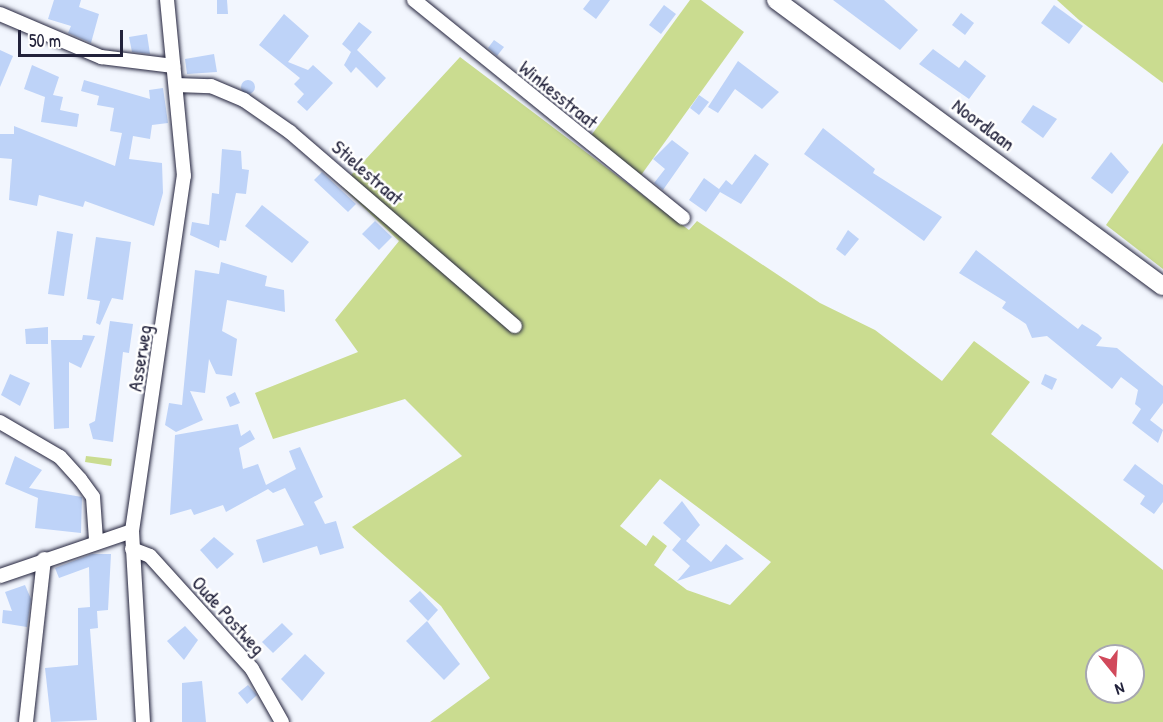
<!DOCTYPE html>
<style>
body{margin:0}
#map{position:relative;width:1163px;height:722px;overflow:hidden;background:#f2f6fe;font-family:"Patrick Hand",sans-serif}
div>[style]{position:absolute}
.green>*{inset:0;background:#cadc90}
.building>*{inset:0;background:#bed3f8}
.round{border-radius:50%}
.roads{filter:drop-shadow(0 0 2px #22223b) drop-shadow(0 0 2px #22223b)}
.minor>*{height:14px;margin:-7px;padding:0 7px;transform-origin:7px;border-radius:7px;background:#fff}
.secondary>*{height:18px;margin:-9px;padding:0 9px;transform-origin:9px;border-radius:9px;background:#fff}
span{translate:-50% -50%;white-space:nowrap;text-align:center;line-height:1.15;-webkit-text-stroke:5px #fff;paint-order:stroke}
.street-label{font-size:20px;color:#22223b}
.north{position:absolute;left:1085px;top:644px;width:60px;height:60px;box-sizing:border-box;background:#fff;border:2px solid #a7a7b1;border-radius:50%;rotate:162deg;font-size:16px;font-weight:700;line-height:24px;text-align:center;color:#22223b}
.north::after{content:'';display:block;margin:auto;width:21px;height:27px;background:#d1495b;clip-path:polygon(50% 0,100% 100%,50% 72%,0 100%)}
.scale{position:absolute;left:18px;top:30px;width:105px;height:27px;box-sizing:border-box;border:3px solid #22223b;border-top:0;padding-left:8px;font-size:18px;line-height:21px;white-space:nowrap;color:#22223b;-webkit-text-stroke:4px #fff;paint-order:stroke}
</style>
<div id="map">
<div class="green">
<i style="clip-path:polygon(690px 0,701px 0,744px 32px,639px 178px,590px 137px)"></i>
<i style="clip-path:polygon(1057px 0,1163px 0,1163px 83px,1079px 20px)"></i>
<i style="clip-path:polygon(evenodd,460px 57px,689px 230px,697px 221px,820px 303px,875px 330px,942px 381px,974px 341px,1030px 382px,991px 434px,1163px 570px,1163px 722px,430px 722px,490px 678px,441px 606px,352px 527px,462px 456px,405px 399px,273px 439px,255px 393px,358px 352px,335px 320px,399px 241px,341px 186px,460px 57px,660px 479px,771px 562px,730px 605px,687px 590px,654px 565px,667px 546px,653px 535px,646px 546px,620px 526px,660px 479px,460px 57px,1097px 656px,1133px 656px,1133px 692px,1097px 692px,1097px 656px)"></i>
<i style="clip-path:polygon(1163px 143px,1163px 269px,1106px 225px)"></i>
<i style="clip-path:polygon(86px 456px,112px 459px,111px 466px,85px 462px)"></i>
</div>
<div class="building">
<i style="clip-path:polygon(54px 0,81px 0,79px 7px,99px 14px,91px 43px,68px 33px,71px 26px,48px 19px)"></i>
<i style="clip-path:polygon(217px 0,227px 0,228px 14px,217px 14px)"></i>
<i style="clip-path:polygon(590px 0,610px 0,596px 19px,583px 9px)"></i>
<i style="clip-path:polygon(833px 0,884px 0,918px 30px,900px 50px)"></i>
<i style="clip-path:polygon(664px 5px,676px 14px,661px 34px,649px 25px)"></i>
<i style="clip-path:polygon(1054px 5px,1083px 26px,1069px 44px,1041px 23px)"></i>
<i style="clip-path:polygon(961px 13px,974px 23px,965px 35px,952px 25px)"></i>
<i style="clip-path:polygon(284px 14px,309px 36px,288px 62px,308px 70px,313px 65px,333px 83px,307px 111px,297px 102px,304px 94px,294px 84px,300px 78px,259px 45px)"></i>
<i style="clip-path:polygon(359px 22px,372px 32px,357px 50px,386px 78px,377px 88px,356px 67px,351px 73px,344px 65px,351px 52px,342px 44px)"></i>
<i style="clip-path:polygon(147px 34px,150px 54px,132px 52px,129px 37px)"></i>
<i style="clip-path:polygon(494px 40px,504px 47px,497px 56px,488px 48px)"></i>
<i style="clip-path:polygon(933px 49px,959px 68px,965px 60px,986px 76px,969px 99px,919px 64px)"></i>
<i style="clip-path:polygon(0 50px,13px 56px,0 87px)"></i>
<i style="clip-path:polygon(214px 54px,217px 72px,187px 74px,185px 59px)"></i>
<i style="clip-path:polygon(738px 61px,779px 92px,762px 109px,735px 89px,718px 113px,708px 107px)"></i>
<i style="clip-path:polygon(32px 65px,59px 77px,53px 95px,63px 97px,60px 110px,79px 114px,77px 127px,41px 122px,45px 97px,24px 89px)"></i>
<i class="round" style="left:241px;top:80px;width:14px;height:14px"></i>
<i style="clip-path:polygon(84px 80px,150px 99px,149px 90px,163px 88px,168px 123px,152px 125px,150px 139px,133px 136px,129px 159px,162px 163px,163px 193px,154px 226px,85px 201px,83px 207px,39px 195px,37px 206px,9px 200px,12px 159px,0 158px,0 134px,14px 134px,14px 126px,115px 166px,122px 133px,110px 131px,114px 108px,97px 105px,99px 96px,81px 91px)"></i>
<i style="clip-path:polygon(699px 95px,709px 102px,699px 115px,690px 108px)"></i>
<i style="clip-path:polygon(1033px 105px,1057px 119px,1043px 138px,1021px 122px)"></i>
<i style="clip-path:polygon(823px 128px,875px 169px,873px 173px,942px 217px,924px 241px,804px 154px)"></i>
<i style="clip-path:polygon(672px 140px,689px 153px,663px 190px,654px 183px,665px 169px,653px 159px)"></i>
<i style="clip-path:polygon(222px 149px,241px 151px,242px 169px,249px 170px,246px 194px,236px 193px,226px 241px,220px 240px,219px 248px,190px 235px,192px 222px,209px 225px,212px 193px,219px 194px)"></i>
<i style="clip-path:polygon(1111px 152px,1129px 172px,1112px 194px,1091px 178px)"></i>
<i style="clip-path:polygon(755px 154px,769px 164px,741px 204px,720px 192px,706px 212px,689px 200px,704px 178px,719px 189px,726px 180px,732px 185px)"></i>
<i style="clip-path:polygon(322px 172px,356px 204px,348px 212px,314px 180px)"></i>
<i style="clip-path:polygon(262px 205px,309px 242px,292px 263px,245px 226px)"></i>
<i style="clip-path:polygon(375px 221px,392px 237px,379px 250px,362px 234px)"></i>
<i style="clip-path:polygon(848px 230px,859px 239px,845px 256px,836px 249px)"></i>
<i style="clip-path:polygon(57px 231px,73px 234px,64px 296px,48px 294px)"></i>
<i style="clip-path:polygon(96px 237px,131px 242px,123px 300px,112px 298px,100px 325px,96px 323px,100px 301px,87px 299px)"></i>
<i style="clip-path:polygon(976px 250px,1078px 329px,1082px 324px,1098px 334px,1102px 338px,1096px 346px,1117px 348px,1163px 386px,1163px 403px,1150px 420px,1163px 430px,1158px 443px,1132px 423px,1141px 409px,1135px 404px,1138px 390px,1121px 377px,1112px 389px,1047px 336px,1032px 338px,1026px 324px,1002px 308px,1006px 302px,959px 273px)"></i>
<i style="clip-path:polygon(221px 262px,267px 276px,265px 286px,284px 290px,285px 312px,227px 300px,222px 331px,237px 339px,232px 376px,216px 374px,209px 359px,205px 393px,190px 391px,203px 420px,176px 432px,165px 425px,169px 403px,182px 405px,195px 270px,219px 274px)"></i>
<i style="clip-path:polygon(110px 321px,133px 324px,129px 353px,123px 352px,113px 442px,93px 439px,89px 424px,95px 421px)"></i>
<i style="clip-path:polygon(48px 327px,48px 344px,26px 344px,25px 329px)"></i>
<i style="clip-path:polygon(83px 335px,95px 336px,81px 368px,69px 362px,69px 428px,54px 429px,51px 340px,82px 340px)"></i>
<i style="clip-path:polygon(10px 374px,30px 383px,20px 406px,1px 395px)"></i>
<i style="clip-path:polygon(1045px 374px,1057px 379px,1052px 390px,1041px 384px)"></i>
<i style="clip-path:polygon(235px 392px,240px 403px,230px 407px,226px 397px)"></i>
<i style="clip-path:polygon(238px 424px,241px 436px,250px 430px,255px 439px,239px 448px,243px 469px,258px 464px,266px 485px,296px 469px,289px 451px,300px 447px,323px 497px,314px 502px,325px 524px,336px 521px,344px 548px,320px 555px,317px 546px,263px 563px,256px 540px,304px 525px,285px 488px,273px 493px,268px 489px,226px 512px,223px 505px,194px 515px,191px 509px,170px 515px,175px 435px)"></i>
<i style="clip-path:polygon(15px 456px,42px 470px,29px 488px,82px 497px,81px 533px,35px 528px,38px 498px,5px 484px)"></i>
<i style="clip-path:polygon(1135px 464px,1163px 485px,1163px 502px,1154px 514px,1140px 504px,1145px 496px,1123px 480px)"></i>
<i style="clip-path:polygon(682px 501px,700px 525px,686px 541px,711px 562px,726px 544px,744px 559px,677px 581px,690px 566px,672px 550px,681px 539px,663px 523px)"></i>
<i style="clip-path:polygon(214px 537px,234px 554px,217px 569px,200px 550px)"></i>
<i style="clip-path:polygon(92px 554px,111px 554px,108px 610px,97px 611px,98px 628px,90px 629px,97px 720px,51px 722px,45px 668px,78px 665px,78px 608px,90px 607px,89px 567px,59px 578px,55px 568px)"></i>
<i style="clip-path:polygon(25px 585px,31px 599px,27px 627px,2px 623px,3px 610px,12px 611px,5px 592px)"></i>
<i style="clip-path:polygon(420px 591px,438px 610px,428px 621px,409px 601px)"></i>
<i style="clip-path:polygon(427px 621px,460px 664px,444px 680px,406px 641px)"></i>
<i style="clip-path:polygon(282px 623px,293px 634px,273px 653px,262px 642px)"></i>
<i style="clip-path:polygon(185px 626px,198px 640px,184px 660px,167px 641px)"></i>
<i style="clip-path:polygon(305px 654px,325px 673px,302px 701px,281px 679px)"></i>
<i style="clip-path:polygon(202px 681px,206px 722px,182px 722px,182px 683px)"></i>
<i style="clip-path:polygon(248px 685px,257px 695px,247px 704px,238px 693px)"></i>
</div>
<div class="roads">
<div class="minor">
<i style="left:414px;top:0;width:346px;rotate:39deg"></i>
<i style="left:0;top:14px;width:110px;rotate:23.1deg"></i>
<i style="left:101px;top:57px;width:73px;rotate:7.1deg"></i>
<i style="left:176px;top:85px;width:35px;rotate:2deg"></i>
<i style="left:211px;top:86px;width:36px;rotate:23deg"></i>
<i style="left:244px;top:100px;width:56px;rotate:34.8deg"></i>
<i style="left:290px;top:132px;width:297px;rotate:40.8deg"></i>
<i style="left:0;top:422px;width:69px;rotate:30.3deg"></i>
<i style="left:60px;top:457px;width:30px;rotate:48deg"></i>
<i style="left:80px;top:479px;width:22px;rotate:54deg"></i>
<i style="left:93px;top:497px;width:43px;rotate:86deg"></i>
<i style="left:132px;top:549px;width:19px;rotate:21deg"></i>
<i style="left:150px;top:556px;width:152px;rotate:47.9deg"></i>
<i style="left:252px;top:669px;width:61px;rotate:60.5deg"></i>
<i style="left:0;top:576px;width:139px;rotate:-18.8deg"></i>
<i style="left:26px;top:722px;width:164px;rotate:-83.7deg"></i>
<i style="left:143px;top:722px;width:191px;rotate:-93.3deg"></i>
<i style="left:132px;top:531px;width:359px;rotate:-81.7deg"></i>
<i style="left:184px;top:176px;width:177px;rotate:-95.5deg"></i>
</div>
<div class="secondary">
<i style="left:776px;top:0;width:481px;rotate:36.5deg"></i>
</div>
</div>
<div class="street-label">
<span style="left:559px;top:94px;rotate:39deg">Winkesstraat</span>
<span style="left:984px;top:124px;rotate:37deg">Noordlaan</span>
<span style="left:368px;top:172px;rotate:41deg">Stielestraat</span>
<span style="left:139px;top:358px;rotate:-81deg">Asserweg</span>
<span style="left:229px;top:615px;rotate:48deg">Oude Postweg</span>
</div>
<div class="north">N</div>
<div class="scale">50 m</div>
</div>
